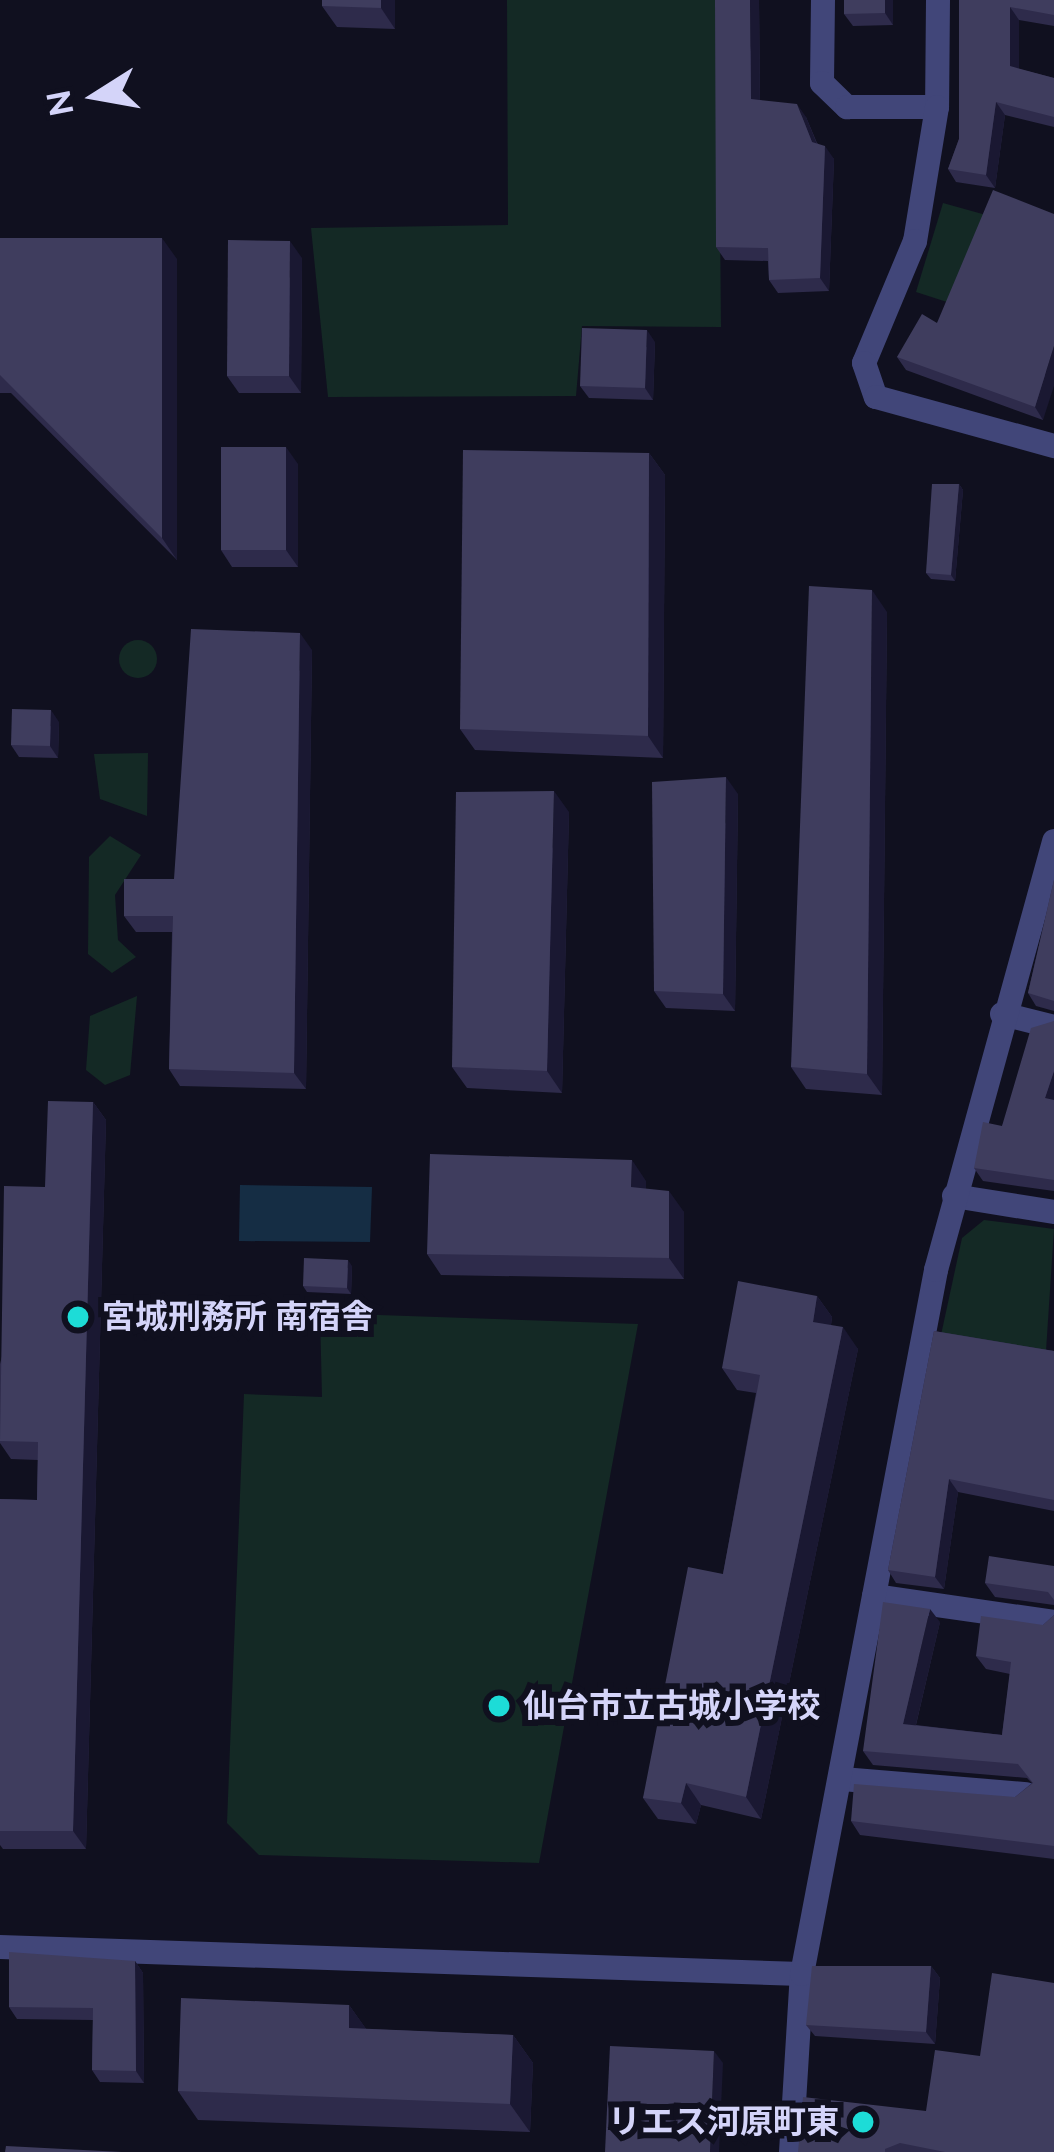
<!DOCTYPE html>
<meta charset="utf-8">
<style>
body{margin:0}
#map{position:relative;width:1054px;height:2152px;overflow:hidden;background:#10101f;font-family:Raleway,"Noto Sans JP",sans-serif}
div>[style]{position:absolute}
.green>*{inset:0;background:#142925}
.round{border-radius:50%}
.water>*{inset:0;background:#152d44}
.minor>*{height:24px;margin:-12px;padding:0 12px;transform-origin:12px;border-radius:12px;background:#414679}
.wall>*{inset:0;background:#2e2b4b}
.shaded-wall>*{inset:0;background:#1a1832}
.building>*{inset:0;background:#3f3d5e}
.dots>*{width:33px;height:33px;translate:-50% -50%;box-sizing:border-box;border:6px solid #10101f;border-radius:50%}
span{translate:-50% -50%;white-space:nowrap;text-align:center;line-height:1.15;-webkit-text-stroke:12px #10101f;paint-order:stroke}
.poi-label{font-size:33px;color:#d4d4f9;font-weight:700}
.left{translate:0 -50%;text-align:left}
.right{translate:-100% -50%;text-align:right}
.north{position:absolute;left:36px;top:36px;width:120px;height:120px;-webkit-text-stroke:9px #10101f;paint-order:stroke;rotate:259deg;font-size:33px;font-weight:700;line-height:48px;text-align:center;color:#d4d4f9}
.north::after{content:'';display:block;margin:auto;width:42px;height:54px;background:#d4d4f9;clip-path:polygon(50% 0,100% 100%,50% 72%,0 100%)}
</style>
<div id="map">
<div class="green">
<i style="clip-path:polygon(507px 0,718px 0,721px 327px,582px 326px,576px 396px,328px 397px,311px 228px,508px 225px)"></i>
<i style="clip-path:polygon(943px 203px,986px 215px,950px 303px,916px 292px)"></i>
<i class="round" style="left:119px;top:640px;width:38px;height:38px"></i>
<i style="clip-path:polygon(148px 753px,147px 816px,100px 799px,94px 754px)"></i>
<i style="clip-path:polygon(110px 836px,141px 855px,115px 895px,118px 940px,136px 957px,112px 973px,88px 954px,89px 857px)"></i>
<i style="clip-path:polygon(137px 996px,130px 1075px,105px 1085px,86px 1070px,90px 1016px)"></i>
<i style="clip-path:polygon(984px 1220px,1054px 1229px,1046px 1351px,941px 1335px,962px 1238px)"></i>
<i style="clip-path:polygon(320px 1313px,638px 1324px,539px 1863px,259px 1855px,227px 1823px,244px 1394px,322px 1397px)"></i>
</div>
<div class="water">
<i style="clip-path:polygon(240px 1185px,372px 1187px,370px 1242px,239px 1241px)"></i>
</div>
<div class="minor">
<i style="left:823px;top:0;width:83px;rotate:90.7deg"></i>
<i style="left:822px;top:83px;width:35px;rotate:44deg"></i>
<i style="left:847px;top:107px;width:90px"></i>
<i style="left:938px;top:0;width:107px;rotate:90.5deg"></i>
<i style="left:937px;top:107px;width:136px;rotate:99.3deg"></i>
<i style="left:915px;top:241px;width:132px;rotate:112.7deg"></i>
<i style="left:864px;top:363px;width:36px;rotate:71deg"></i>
<i style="left:876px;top:397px;width:185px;rotate:15.4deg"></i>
<i style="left:1002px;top:1014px;width:54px;rotate:14deg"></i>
<i style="left:954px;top:1196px;width:101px;rotate:9.1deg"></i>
<i style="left:874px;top:1596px;width:182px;rotate:8.2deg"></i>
<i style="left:842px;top:1779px;width:185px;rotate:4.7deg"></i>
<i style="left:0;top:1947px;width:802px;rotate:1.93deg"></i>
<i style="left:791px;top:2152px;width:178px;rotate:-86.5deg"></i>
<i style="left:802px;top:1974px;width:717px;rotate:-79.22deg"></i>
<i style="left:936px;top:1270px;width:445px;rotate:-74.6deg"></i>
</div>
<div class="wall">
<i style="clip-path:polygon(322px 0,395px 0,395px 29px,337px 27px,322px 6px)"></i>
<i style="clip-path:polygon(759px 0,760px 100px,806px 117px,817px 143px,834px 159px,829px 291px,778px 293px,769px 280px,768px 261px,725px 260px,716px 247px)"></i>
<i style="clip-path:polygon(844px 0,893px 0,893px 25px,853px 26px,844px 14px)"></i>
<i style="clip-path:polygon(959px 0,1054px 0,1054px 26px,1019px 20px,1019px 69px,1054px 78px,1054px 127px,1005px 115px,995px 188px,956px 182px,948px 169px,959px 139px)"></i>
<i style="clip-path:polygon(1054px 214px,1043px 420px,906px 370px,897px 357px,937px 323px)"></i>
<i style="clip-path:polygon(0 238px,177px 259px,177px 560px,11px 393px,0 393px)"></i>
<i style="clip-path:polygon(302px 258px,301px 393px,239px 393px,227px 376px)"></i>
<i style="clip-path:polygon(655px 342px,653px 400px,589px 398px,580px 386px)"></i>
<i style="clip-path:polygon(649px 453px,665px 475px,663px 758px,475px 750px,460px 729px)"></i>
<i style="clip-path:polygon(298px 464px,298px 567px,232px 567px,221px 550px)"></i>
<i style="clip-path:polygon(959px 484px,963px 490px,955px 581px,931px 579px,926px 573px)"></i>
<i style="clip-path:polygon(887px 612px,882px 1095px,806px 1089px,791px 1067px)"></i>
<i style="clip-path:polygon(312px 650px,306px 1089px,180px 1086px,169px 1069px,172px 932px,136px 932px,124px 916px,174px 879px)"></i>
<i style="clip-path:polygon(59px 722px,58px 758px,19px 757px,11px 745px)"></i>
<i style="clip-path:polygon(738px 794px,735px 1011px,666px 1008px,654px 991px)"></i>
<i style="clip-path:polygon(569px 812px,562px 1093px,467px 1088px,452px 1067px)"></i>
<i style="clip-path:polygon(1054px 880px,1054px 1011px,1036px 1006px,1028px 993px)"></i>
<i style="clip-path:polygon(1054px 1021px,1054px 1191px,983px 1181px,974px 1168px,1002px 1126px)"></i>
<i style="clip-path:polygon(93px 1102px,106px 1120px,86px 1849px,3px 1849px,0 1845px,0 1499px,37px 1500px,38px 1460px,11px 1459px,0 1443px,0 1364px,45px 1187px)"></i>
<i style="clip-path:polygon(646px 1181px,646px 1189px,684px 1212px,684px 1279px,441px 1275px,427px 1254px)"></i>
<i style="clip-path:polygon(352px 1266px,351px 1294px,307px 1292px,303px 1286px)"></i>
<i style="clip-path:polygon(817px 1296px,832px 1317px,831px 1325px,858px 1349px,761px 1819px,701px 1805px,696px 1824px,658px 1819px,643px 1798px,723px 1574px,756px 1393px,737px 1390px,722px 1368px)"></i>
<i style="clip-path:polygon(934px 1331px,1054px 1351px,1054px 1511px,958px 1492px,944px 1589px,896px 1583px,888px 1570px)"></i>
<i style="clip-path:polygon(1054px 1566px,1054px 1605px,995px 1597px,985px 1583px)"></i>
<i style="clip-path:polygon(1054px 1615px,1054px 1859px,860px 1835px,851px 1821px,1015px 1797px,1032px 1783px,1027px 1778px,873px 1765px,863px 1751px,940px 1622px,916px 1725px,1002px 1735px,1010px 1674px,986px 1669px,976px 1656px,1043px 1625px)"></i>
<i style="clip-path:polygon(135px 1961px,143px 1973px,144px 2083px,100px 2082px,92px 2070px,93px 2020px,17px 2019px,9px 2007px)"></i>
<i style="clip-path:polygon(931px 1966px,940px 1978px,935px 2044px,815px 2036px,806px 2025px)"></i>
<i style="clip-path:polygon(349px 2005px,366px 2029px,513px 2035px,533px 2063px,530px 2132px,198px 2120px,178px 2091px)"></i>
<i style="clip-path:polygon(980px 2056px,1054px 2152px,798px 2152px,926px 2111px)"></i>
</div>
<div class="shaded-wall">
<i style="clip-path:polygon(381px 0,395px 0,395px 29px,381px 8px)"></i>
<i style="clip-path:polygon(750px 0,759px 0,760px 112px,751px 99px)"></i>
<i style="clip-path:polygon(885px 0,893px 0,893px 25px,885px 13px)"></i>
<i style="clip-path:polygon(1010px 7px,1019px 20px,1019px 79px,1010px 66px)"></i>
<i style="clip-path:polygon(996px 102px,1005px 115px,995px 188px,986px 175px)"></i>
<i style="clip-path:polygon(797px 104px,806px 117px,821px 154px,812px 142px)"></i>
<i style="clip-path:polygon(825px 146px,834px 159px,829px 291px,820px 278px)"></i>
<i style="clip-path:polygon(162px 238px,177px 259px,177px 560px,162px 538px)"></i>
<i style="clip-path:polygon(290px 241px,302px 258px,301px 393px,289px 376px)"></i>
<i style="clip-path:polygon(647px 330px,655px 342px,653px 400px,645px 388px)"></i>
<i style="clip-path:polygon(1054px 346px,1054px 386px,1043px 420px,1035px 407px)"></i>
<i style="clip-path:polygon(286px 447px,298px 464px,298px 567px,286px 550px)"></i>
<i style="clip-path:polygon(649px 453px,665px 475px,663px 758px,648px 736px)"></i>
<i style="clip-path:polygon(959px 484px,963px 490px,955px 581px,951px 575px)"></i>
<i style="clip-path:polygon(872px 590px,887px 612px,882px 1095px,867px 1074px)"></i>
<i style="clip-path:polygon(300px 633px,312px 650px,306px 1089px,294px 1073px)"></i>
<i style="clip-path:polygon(51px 710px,59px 722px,58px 758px,50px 746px)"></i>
<i style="clip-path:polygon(726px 777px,738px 794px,735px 1011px,723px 994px)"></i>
<i style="clip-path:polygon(554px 791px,569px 812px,562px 1093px,547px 1071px)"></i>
<i style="clip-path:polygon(1054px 1071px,1054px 1111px,1045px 1098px)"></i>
<i style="clip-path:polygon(93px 1102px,106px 1120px,86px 1849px,73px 1831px)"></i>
<i style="clip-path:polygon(632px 1160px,646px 1181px,646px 1208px,631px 1187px)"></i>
<i style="clip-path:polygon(669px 1191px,684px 1212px,684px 1279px,669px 1258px)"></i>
<i style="clip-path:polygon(348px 1260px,352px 1266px,351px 1294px,347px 1288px)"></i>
<i style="clip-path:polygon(817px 1296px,832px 1317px,828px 1343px,813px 1322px)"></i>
<i style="clip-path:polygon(843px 1327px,858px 1349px,761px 1819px,746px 1797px)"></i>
<i style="clip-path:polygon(949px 1479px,958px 1492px,944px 1589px,935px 1577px)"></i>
<i style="clip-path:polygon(930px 1609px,940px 1622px,913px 1737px,903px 1724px)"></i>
<i style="clip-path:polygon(686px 1783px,701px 1805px,696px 1824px,681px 1803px)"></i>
<i style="clip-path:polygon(135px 1961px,143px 1973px,144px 2083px,136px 2071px)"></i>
<i style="clip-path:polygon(931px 1966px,940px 1978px,935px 2044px,926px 2032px)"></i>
<i style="clip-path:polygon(349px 2005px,369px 2033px,349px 2028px)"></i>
<i style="clip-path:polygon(513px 2035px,533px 2063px,530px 2132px,510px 2104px)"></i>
<i style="clip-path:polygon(714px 2051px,723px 2063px,719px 2152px,710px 2152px)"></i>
</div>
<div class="building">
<i style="clip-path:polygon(322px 0,381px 0,381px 8px,322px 6px)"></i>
<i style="clip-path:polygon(715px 0,750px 0,751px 99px,797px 104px,812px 142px,825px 146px,820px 278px,769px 280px,768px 248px,716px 247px)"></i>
<i style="clip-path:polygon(844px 0,885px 0,885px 13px,844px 14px)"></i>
<i style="clip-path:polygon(959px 0,1054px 0,1054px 15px,1010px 7px,1010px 66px,1054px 78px,1054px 117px,996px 102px,986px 175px,948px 169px,959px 139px)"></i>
<i style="clip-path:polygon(993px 190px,1054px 214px,1054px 346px,1035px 407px,897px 357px,922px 314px,937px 323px)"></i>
<i style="clip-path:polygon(0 238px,162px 238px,162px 538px,0 375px)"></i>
<i style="clip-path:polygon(228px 240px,290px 241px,289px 376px,227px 376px)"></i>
<i style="clip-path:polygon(582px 328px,647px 330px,645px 388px,580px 386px)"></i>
<i style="clip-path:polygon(221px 447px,286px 447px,286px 550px,221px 550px)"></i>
<i style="clip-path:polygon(463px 450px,649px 453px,648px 736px,460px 729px)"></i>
<i style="clip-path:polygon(932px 484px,959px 484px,951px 575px,926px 573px)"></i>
<i style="clip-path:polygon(809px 586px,872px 590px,867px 1074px,791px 1067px)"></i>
<i style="clip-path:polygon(191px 629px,300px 633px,294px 1073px,169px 1069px,173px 916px,124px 916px,124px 879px,174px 879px)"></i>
<i style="clip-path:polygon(12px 709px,51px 710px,50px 746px,11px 745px)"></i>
<i style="clip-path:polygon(726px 777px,723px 994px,654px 991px,652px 782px)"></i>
<i style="clip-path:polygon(554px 791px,547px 1071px,452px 1067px,456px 792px)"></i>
<i style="clip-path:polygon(1054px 880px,1054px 1001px,1028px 993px)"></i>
<i style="clip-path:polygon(1054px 1021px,1054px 1071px,1045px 1098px,1054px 1100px,1054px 1180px,974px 1168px,983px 1122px,1002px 1126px,1031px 1028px)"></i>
<i style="clip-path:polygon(48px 1101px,93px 1102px,73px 1831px,0 1831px,0 1499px,37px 1500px,38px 1442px,0 1441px,4px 1186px,45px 1187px)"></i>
<i style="clip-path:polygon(430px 1154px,632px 1160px,631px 1187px,669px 1191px,669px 1258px,427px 1254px)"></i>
<i style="clip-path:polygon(304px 1258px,348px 1260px,347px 1288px,303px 1286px)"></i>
<i style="clip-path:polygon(738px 1281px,817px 1296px,813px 1322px,843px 1327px,746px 1797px,686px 1783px,681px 1803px,643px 1798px,688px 1567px,723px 1574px,760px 1375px,722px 1368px)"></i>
<i style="clip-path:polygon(934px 1331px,1054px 1351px,1054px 1500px,949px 1479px,935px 1577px,888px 1570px)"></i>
<i style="clip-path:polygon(989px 1556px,1054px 1566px,1054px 1600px,1048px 1592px,985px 1583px)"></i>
<i style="clip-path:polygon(883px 1602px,930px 1609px,903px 1724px,1002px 1735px,1011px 1662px,976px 1656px,981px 1616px,1043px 1625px,1054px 1615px,1054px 1846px,851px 1821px,854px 1784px,1015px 1797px,1033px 1783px,1018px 1764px,863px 1751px)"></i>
<i style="clip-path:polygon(9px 1952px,135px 1961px,136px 2071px,92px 2070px,93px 2008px,9px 2007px)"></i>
<i style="clip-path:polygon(812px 1966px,931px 1966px,926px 2032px,806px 2025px)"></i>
<i style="clip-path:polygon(992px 1973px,1054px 1983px,1054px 2152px,945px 2152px,900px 2143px,885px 2149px,885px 2152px,798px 2152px,803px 2097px,926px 2111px,935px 2050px,980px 2056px)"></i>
<i style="clip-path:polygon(181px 1998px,349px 2005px,349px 2028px,513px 2035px,510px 2104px,178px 2091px)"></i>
<i style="clip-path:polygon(610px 2046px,714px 2051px,710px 2152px,605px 2152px)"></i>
<i style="clip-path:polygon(6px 2146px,122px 2152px,5px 2152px)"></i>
</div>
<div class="dots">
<i style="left:78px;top:1317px;background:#1ddcd7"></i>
<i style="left:499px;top:1706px;background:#1ddcd7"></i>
<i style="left:863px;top:2122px;background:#1ddcd7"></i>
</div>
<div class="poi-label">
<span class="left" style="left:102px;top:1317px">宮城刑務所 南宿舎</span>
<span class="left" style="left:523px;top:1706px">仙台市立古城小学校</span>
<span class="right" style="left:839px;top:2122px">リエス河原町東</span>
</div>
<div class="north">N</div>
</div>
